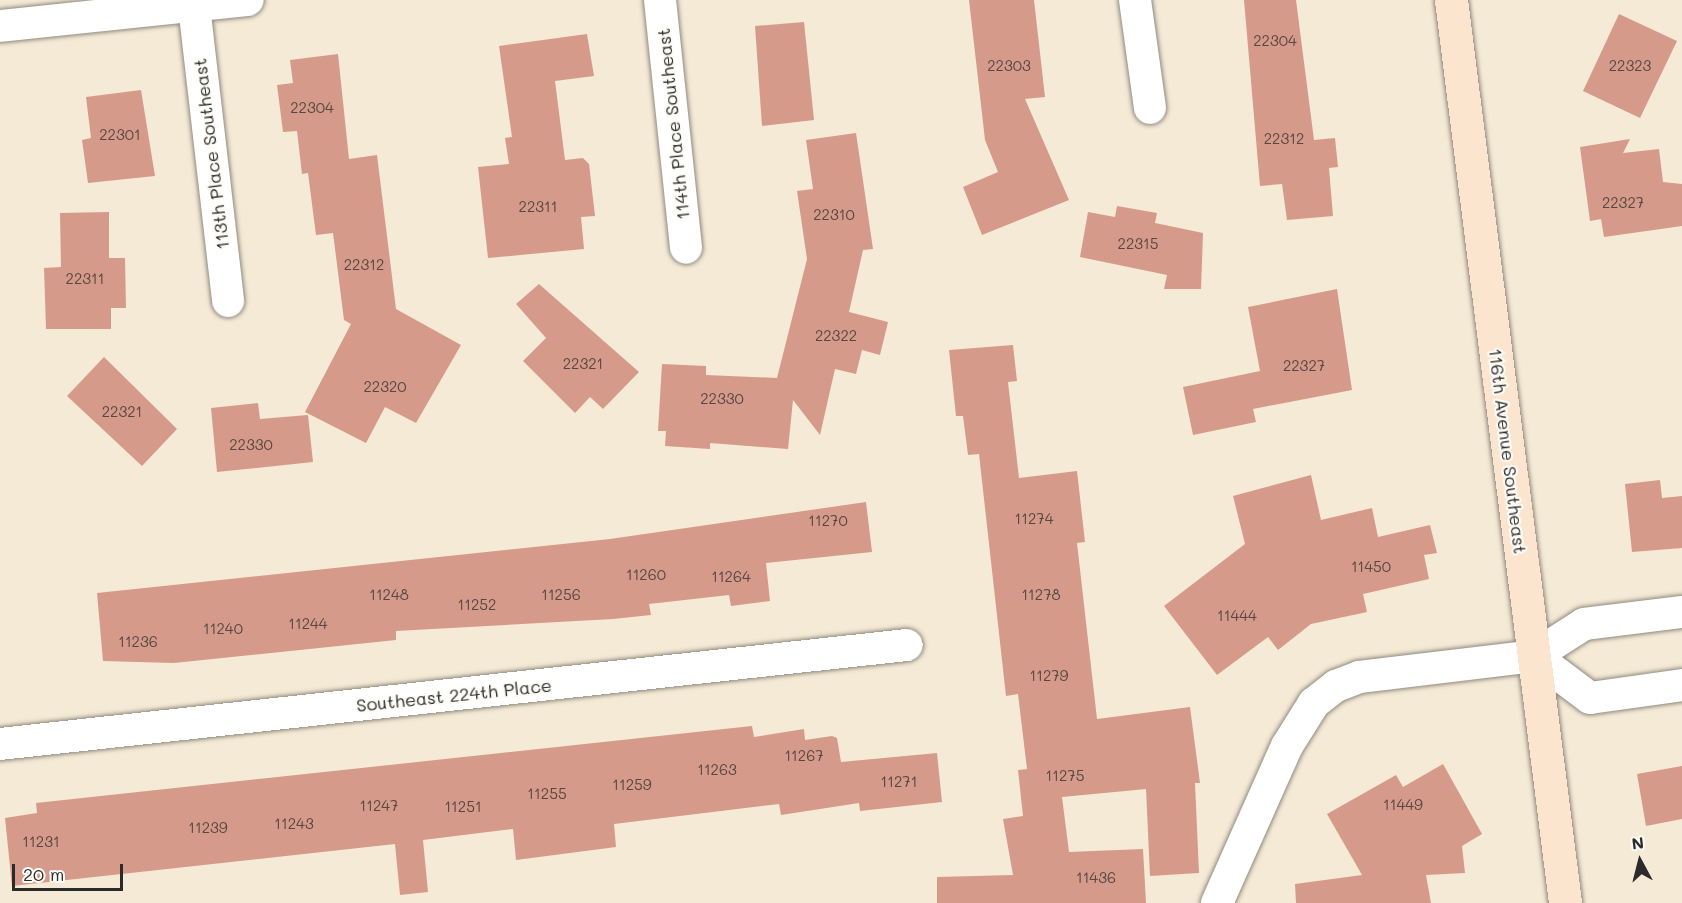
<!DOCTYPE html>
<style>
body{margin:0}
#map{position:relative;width:1682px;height:903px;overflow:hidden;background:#f5ead5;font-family:Mali,sans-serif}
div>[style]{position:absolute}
.building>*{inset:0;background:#d69a8a}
.roads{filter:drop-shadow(0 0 2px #908a80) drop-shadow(0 0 2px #908a80)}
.street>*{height:32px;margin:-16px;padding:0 16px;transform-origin:16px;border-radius:16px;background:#fff}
.secondary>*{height:33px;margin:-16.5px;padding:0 16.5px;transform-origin:16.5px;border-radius:16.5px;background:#fbe5cf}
span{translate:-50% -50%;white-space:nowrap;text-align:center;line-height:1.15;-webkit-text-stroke:4.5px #fdfcf7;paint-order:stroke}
.number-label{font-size:15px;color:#564743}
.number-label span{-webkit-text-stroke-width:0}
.street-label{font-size:18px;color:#2b2b2b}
.north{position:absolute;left:1610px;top:831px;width:60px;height:60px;-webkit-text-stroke:4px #fdfcf7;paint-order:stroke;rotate:353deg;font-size:16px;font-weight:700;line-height:24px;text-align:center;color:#2b2b2b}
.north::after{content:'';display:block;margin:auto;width:21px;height:27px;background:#2b2b2b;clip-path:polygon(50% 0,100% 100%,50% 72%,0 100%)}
.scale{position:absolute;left:12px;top:864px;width:111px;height:27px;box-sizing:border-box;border:3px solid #2b2b2b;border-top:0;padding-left:8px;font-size:18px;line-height:21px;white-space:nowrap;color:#2b2b2b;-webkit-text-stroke:4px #fdfcf7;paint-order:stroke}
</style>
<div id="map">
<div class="building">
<i style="clip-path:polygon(969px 0,1034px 0,1045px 97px,1025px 99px,1069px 200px,982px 235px,963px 187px,998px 172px,985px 140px)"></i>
<i style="clip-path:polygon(1244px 0,1296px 0,1314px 140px,1335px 138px,1338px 167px,1329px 168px,1333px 216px,1287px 220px,1282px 184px,1260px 186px)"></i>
<i style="clip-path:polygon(1619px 14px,1677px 41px,1640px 118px,1583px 91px)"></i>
<i style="clip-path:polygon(804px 22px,814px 120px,762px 126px,755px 26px)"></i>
<i style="clip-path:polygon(587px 34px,594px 76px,555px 81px,565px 160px,583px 158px,589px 164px,595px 216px,581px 217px,584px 249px,488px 258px,478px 167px,509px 164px,505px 138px,512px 137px,499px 46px)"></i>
<i style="clip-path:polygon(338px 54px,349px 159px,377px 155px,396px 309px,461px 345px,416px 423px,385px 407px,366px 443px,305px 412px,351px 324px,344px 320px,333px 233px,316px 235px,308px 173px,302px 174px,297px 131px,283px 132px,277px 85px,293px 83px,290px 60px)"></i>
<i style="clip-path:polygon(141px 90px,155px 176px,88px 183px,82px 140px,91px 138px,86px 97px)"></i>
<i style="clip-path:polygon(856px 133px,873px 249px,863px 250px,849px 312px,888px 322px,880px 355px,862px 350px,856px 374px,835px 369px,820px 435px,793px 400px,788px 449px,710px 443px,710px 449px,665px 446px,666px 431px,658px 431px,662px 364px,706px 366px,706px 375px,777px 378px,807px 259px,797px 191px,813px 189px,806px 140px)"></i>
<i style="clip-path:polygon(1630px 139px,1623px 153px,1659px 149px,1663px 182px,1682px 184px,1682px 226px,1604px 237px,1601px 219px,1590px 221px,1580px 147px)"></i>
<i style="clip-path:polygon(1117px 206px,1157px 213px,1155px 223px,1203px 233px,1201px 289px,1164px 289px,1167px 275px,1080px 257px,1088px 212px,1115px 217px)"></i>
<i style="clip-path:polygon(109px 212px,109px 258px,125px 258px,126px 308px,111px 308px,111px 329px,46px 329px,44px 268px,61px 267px,60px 213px)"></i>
<i style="clip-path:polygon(539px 284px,639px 372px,603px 409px,590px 397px,575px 413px,523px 361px,546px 338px,516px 304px)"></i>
<i style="clip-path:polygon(1337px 289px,1352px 390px,1253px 409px,1256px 422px,1193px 435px,1183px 387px,1260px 371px,1248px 307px)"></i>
<i style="clip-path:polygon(1013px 345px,1017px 381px,1008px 382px,1019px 478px,1077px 471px,1085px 542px,1077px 543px,1097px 719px,1190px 707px,1200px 783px,1195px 783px,1199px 873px,1150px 876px,1146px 789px,1062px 797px,1069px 852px,1143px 849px,1146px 903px,937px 903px,937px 877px,1013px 875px,1003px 819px,1023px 816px,1018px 770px,1027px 769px,1018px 694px,1006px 696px,979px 454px,968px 455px,963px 416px,956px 416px,949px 350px)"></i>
<i style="clip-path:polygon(104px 357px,177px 429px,142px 466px,67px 396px)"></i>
<i style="clip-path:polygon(258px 403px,260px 419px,308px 415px,313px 462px,217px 472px,211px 408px)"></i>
<i style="clip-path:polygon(1311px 475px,1321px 520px,1372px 508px,1378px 537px,1430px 525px,1437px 553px,1424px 555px,1429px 579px,1363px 594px,1367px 612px,1311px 624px,1278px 650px,1268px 637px,1217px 675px,1164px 606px,1245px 544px,1233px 496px)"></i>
<i style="clip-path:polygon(1660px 480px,1662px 498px,1682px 496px,1682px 548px,1632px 552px,1625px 484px)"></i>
<i style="clip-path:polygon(866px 502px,872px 552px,766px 563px,770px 601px,731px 606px,729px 595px,649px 604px,651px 615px,613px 619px,396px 631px,396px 640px,174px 663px,103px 661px,97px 593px,610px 539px)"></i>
<i style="clip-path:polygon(752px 726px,754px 737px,804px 729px,805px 740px,832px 736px,837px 738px,841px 762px,937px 753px,942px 802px,860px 811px,859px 803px,781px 815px,779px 804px,614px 824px,616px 847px,516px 860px,513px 829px,423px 840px,428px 892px,400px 895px,395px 844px,12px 886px,5px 818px,37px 813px,36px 803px)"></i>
<i style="clip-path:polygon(1443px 764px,1482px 834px,1462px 846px,1465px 873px,1426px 875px,1431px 903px,1296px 903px,1295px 884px,1362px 875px,1327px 814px,1396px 775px,1403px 787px)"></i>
<i style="clip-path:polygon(1682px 766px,1682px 819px,1646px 826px,1637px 774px)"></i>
</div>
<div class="roads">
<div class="street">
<i style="left:660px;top:0;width:249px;rotate:84deg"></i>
<i style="left:1135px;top:0;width:109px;rotate:82.1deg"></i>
<i style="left:194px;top:6px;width:297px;rotate:83.4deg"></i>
<i style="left:0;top:26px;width:249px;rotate:-6deg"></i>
<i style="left:1534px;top:656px;width:70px;rotate:36.9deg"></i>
<i style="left:1590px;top:698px;width:93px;rotate:-8deg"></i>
<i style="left:0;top:744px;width:912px;rotate:-6.23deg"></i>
<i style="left:1217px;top:903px;width:172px;rotate:-66deg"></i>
<i style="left:1287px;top:746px;width:51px;rotate:-57.9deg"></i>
<i style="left:1314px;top:703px;width:28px;rotate:-38deg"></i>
<i style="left:1336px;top:686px;width:25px;rotate:-21deg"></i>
<i style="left:1359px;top:677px;width:176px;rotate:-6.8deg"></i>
<i style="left:1534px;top:656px;width:59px;rotate:-32.6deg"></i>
<i style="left:1584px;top:624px;width:99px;rotate:-7deg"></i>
</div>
<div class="secondary">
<i style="left:1451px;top:0;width:910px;rotate:82.8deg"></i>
</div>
</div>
<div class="number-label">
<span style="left:1275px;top:41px">22304</span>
<span style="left:1009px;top:66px">22303</span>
<span style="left:1630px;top:66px">22323</span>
<span style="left:312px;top:108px">22304</span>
<span style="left:120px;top:135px">22301</span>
<span style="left:1284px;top:139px">22312</span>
<span style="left:1623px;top:203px">22327</span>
<span style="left:538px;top:207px">22311</span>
<span style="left:834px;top:215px">22310</span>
<span style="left:1138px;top:244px">22315</span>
<span style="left:364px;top:265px">22312</span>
<span style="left:85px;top:279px">22311</span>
<span style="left:836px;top:336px">22322</span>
<span style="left:583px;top:364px">22321</span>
<span style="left:1304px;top:366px">22327</span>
<span style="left:385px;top:387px">22320</span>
<span style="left:722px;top:399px">22330</span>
<span style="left:122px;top:412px">22321</span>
<span style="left:251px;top:445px">22330</span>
<span style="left:1034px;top:519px">11274</span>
<span style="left:828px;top:521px">11270</span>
<span style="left:1371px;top:567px">11450</span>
<span style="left:646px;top:575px">11260</span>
<span style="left:731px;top:577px">11264</span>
<span style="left:389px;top:595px">11248</span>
<span style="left:561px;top:595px">11256</span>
<span style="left:1041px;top:595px">11278</span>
<span style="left:477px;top:605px">11252</span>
<span style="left:1237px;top:616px">11444</span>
<span style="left:308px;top:624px">11244</span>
<span style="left:223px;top:629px">11240</span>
<span style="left:138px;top:642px">11236</span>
<span style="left:1049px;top:676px">11279</span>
<span style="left:804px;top:756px">11267</span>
<span style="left:717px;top:770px">11263</span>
<span style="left:1065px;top:776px">11275</span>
<span style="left:899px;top:782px">11271</span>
<span style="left:632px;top:785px">11259</span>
<span style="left:547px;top:794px">11255</span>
<span style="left:1403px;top:805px">11449</span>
<span style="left:379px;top:806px">11247</span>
<span style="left:463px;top:807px">11251</span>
<span style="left:294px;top:824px">11243</span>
<span style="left:208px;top:828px">11239</span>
<span style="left:41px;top:842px">11231</span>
<span style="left:1096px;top:878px">11436</span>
</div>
<div class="street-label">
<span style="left:673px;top:124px;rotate:-96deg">114th Place Southeast</span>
<span style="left:211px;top:154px;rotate:-97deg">113th Place Southeast</span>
<span style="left:1508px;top:451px;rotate:83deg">116th Avenue Southeast</span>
<span style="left:454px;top:695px;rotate:-6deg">Southeast 224th Place</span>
</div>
<div class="north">N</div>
<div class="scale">20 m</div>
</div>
